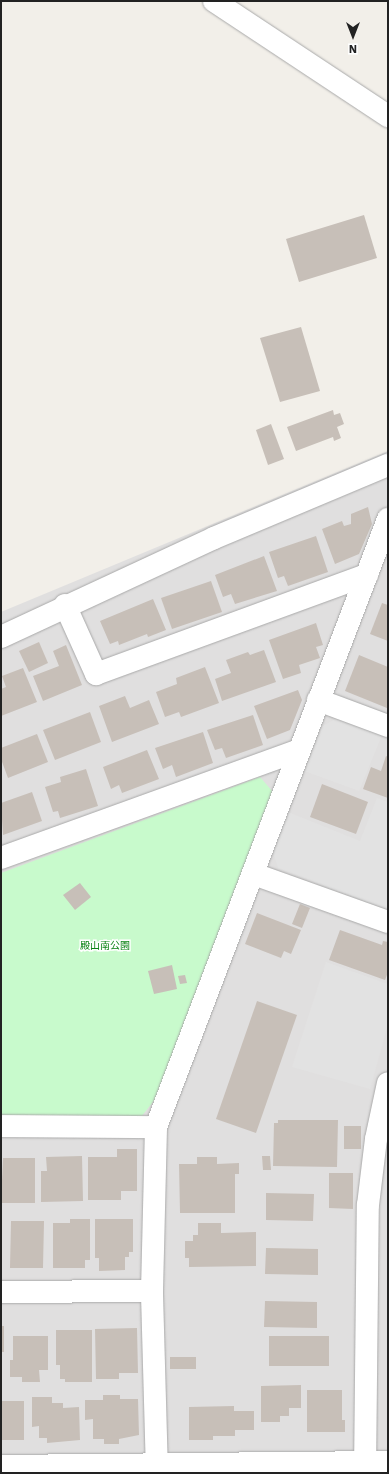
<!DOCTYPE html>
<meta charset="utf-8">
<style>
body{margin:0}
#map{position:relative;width:389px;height:1474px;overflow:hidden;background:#f2efe9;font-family:"Work Sans","Noto Sans JP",sans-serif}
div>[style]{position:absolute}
.residential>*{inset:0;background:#e0dfdf}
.park>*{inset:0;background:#c8facc}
.parking>*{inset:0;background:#e2e2e2}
.building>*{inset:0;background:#c7bfb8}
.roads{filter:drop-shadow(0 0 1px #a9a9a9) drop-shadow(0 0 1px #a9a9a9)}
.minor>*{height:22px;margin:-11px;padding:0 11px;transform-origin:11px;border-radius:11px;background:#fff}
span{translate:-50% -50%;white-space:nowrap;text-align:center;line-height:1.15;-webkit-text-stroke:3px #fff;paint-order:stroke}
.park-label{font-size:10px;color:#0c8416}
.frame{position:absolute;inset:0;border:2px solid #222;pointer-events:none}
.north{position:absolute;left:333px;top:16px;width:40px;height:40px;-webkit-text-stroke:3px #fff;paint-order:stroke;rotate:180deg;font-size:11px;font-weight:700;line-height:16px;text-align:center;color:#222}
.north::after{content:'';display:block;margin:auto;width:14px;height:18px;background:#222;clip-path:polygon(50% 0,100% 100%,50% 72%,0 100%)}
</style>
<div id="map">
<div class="residential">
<i style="clip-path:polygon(388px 451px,388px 1473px,1px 1473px,1px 612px)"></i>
</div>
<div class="park">
<i style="clip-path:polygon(260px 777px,273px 792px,157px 1097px,141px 1117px,1px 1117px,1px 873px)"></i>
</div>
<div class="parking">
<i style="clip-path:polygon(338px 717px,382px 735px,359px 791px,304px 771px,323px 726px)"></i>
<i style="clip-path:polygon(377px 798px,388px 802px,388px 910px,278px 868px,273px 852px,288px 812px,360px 841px)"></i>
<i style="clip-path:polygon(326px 962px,388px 984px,388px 1024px,370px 1089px,292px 1067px)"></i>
</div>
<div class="building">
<i style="clip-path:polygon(364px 215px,377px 258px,299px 282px,286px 239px)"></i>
<i style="clip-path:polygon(301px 327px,320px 391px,280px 402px,260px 338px)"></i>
<i style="clip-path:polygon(333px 410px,334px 415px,340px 413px,344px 424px,337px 427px,341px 438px,334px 441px,333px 437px,296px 451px,287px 427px)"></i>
<i style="clip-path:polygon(271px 424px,284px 459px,268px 465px,256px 430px)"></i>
<i style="clip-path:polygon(368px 507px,372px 524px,359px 554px,335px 564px,322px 529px,342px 521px,344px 526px,351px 524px,351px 514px)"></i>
<i style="clip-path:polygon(316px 536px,328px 572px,288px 586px,284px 576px,278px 578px,269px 552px)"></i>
<i style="clip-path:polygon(264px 556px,277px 591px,235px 604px,231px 594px,223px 597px,215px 575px)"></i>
<i style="clip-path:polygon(211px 581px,222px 612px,172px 629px,161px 598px)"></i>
<i style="clip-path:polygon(153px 599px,166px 630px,148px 637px,147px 634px,119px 645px,118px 641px,110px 644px,100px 621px)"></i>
<i style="clip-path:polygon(382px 603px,388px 605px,388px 641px,370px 634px)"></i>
<i style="clip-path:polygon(316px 623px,323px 645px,316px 647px,320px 658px,299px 665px,301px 673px,283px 679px,269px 640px)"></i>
<i style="clip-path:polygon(39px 642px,48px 663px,29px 672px,19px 651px)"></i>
<i style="clip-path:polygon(66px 645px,82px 685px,43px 701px,33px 676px,59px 666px,53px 651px)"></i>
<i style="clip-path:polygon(264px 650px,276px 682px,222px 701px,215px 679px,231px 673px,226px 660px,248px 652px,250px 655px)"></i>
<i style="clip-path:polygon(359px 655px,388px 667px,387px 708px,345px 691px)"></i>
<i style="clip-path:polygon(205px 667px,219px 703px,181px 717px,179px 712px,165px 717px,156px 692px,177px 684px,176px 678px)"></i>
<i style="clip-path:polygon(23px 668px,37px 702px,1px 716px,1px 689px,6px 687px,2px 676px)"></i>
<i style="clip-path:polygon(298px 690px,302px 700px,290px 730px,267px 739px,254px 706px)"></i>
<i style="clip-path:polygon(125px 696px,130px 708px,149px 700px,159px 724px,112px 742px,99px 706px)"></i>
<i style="clip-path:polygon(90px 712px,101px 742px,55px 760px,43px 730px)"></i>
<i style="clip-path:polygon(253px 715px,263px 745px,226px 758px,222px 748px,215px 750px,207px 730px)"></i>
<i style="clip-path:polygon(203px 732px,213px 763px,176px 777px,172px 765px,163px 769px,155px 748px)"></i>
<i style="clip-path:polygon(37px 734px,48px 762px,8px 778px,1px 759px,1px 748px)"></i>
<i style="clip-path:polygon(147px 750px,159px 779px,122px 793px,119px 785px,111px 789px,103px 767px)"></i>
<i style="clip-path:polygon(386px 756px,388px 757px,388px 798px,363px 789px,371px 767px,381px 771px)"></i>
<i style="clip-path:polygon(86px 769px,98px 806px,60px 818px,58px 811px,53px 812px,45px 787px,61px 782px,60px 777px)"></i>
<i style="clip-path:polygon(322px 784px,368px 802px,356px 834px,310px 817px)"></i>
<i style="clip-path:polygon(32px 792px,42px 821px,3px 835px,1px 803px)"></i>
<i style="clip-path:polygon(80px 883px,91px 897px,75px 910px,63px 895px)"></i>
<i style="clip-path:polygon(300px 904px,310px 908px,302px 928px,292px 924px)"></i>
<i style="clip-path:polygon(257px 913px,301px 930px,291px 954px,284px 951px,281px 958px,245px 944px)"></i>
<i style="clip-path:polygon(340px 930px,382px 945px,383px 941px,388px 942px,388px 972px,385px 980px,329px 960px)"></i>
<i style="clip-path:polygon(172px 965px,177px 989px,154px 994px,148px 971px)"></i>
<i style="clip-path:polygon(185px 975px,187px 983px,180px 984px,178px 976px)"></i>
<i style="clip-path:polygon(257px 1001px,297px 1015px,256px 1133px,216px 1119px)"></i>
<i style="clip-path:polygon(278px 1120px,338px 1120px,337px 1167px,273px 1166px,274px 1123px,278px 1123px)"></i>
<i style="clip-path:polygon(344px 1126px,361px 1126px,361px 1149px,344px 1149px)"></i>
<i style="clip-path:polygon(117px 1149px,137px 1149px,137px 1191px,121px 1191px,121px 1200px,88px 1200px,88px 1157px,117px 1157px)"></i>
<i style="clip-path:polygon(82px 1156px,83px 1201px,41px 1202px,41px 1171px,47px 1171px,46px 1157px)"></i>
<i style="clip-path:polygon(262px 1156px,270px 1156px,271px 1170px,263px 1170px)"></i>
<i style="clip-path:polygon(197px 1157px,217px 1157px,217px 1164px,239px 1163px,239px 1174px,235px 1174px,235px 1213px,180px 1213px,179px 1164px,197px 1164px)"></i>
<i style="clip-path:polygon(3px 1158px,35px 1158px,35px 1203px,1px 1203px)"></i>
<i style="clip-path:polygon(329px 1173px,353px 1173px,353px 1209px,329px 1208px)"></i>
<i style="clip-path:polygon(266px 1193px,314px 1194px,313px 1221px,266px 1220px)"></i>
<i style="clip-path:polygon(70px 1219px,90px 1219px,90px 1260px,85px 1260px,85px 1268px,53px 1268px,53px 1223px,70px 1223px)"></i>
<i style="clip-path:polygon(95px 1219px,133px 1219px,133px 1252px,129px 1252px,129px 1257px,125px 1257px,125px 1270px,99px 1271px,99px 1258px,95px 1258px)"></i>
<i style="clip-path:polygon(11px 1221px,44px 1221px,43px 1268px,10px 1268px)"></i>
<i style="clip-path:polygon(198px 1223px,221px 1223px,221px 1233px,256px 1232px,256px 1266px,189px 1267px,189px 1258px,185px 1258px,185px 1241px,193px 1241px,193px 1235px,198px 1235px)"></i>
<i style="clip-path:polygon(266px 1248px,318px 1249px,318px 1275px,265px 1274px)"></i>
<i style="clip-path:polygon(265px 1301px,317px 1302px,317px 1328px,264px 1327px)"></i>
<i style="clip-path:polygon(1px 1326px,4px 1326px,4px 1352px,1px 1352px)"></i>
<i style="clip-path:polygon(137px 1328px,138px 1373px,119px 1373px,119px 1379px,96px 1379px,95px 1329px)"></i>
<i style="clip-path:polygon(56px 1330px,92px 1330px,92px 1382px,65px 1382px,65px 1379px,60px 1379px,60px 1365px,56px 1365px)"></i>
<i style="clip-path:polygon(13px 1336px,48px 1336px,48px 1370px,39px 1370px,40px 1382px,22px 1382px,22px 1377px,10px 1377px,10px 1360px,13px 1360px)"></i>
<i style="clip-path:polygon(269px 1336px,329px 1336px,329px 1366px,269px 1366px)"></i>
<i style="clip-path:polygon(170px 1357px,196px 1357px,196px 1369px,170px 1369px)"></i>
<i style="clip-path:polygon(301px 1385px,301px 1408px,289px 1408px,289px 1416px,280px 1416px,280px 1422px,261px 1422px,261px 1386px)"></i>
<i style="clip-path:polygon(307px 1390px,342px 1390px,342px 1420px,345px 1420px,345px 1432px,307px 1432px)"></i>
<i style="clip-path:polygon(103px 1395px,120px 1395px,120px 1399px,138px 1399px,139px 1435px,119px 1439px,119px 1444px,104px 1444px,104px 1439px,93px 1439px,93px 1419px,85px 1420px,85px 1400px,103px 1400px)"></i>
<i style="clip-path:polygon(32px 1397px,52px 1397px,52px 1403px,63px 1403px,63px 1408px,79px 1407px,80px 1440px,47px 1443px,47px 1438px,39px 1438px,39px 1426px,32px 1427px)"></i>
<i style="clip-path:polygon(1px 1401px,24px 1401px,24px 1440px,1px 1440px)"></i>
<i style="clip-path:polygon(234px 1406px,234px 1411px,254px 1411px,254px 1430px,235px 1430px,235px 1436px,213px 1436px,213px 1440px,189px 1440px,189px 1407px)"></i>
</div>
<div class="roads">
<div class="minor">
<i style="left:214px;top:1px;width:209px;rotate:33.5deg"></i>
<i style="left:65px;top:605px;width:76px;rotate:65.8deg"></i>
<i style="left:96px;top:674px;width:289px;rotate:-20.1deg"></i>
<i style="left:1px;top:637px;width:235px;rotate:-24.9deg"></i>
<i style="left:214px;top:538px;width:189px;rotate:-22.8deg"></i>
<i style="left:318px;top:700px;width:75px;rotate:20.4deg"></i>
<i style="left:1px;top:858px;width:315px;rotate:-19.9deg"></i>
<i style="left:254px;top:874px;width:142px;rotate:19.7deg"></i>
<i style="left:1px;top:1126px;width:155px;rotate:0.4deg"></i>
<i style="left:1px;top:1292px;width:151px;rotate:-0.4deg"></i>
<i style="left:1px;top:1466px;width:387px;rotate:-0.6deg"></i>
<i style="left:157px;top:1473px;width:182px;rotate:-91.6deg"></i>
<i style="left:152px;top:1291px;width:164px;rotate:-88.6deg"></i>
<i style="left:156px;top:1127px;width:651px;rotate:-69.11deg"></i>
<i style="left:365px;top:1473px;width:268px;rotate:-89.4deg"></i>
<i style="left:368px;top:1205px;width:66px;rotate:-83.1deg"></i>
<i style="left:376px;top:1139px;width:57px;rotate:-77.9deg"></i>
</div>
</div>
<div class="park-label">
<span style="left:105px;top:946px">殿山南公園</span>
</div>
<div class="frame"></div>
<div class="north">N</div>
</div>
